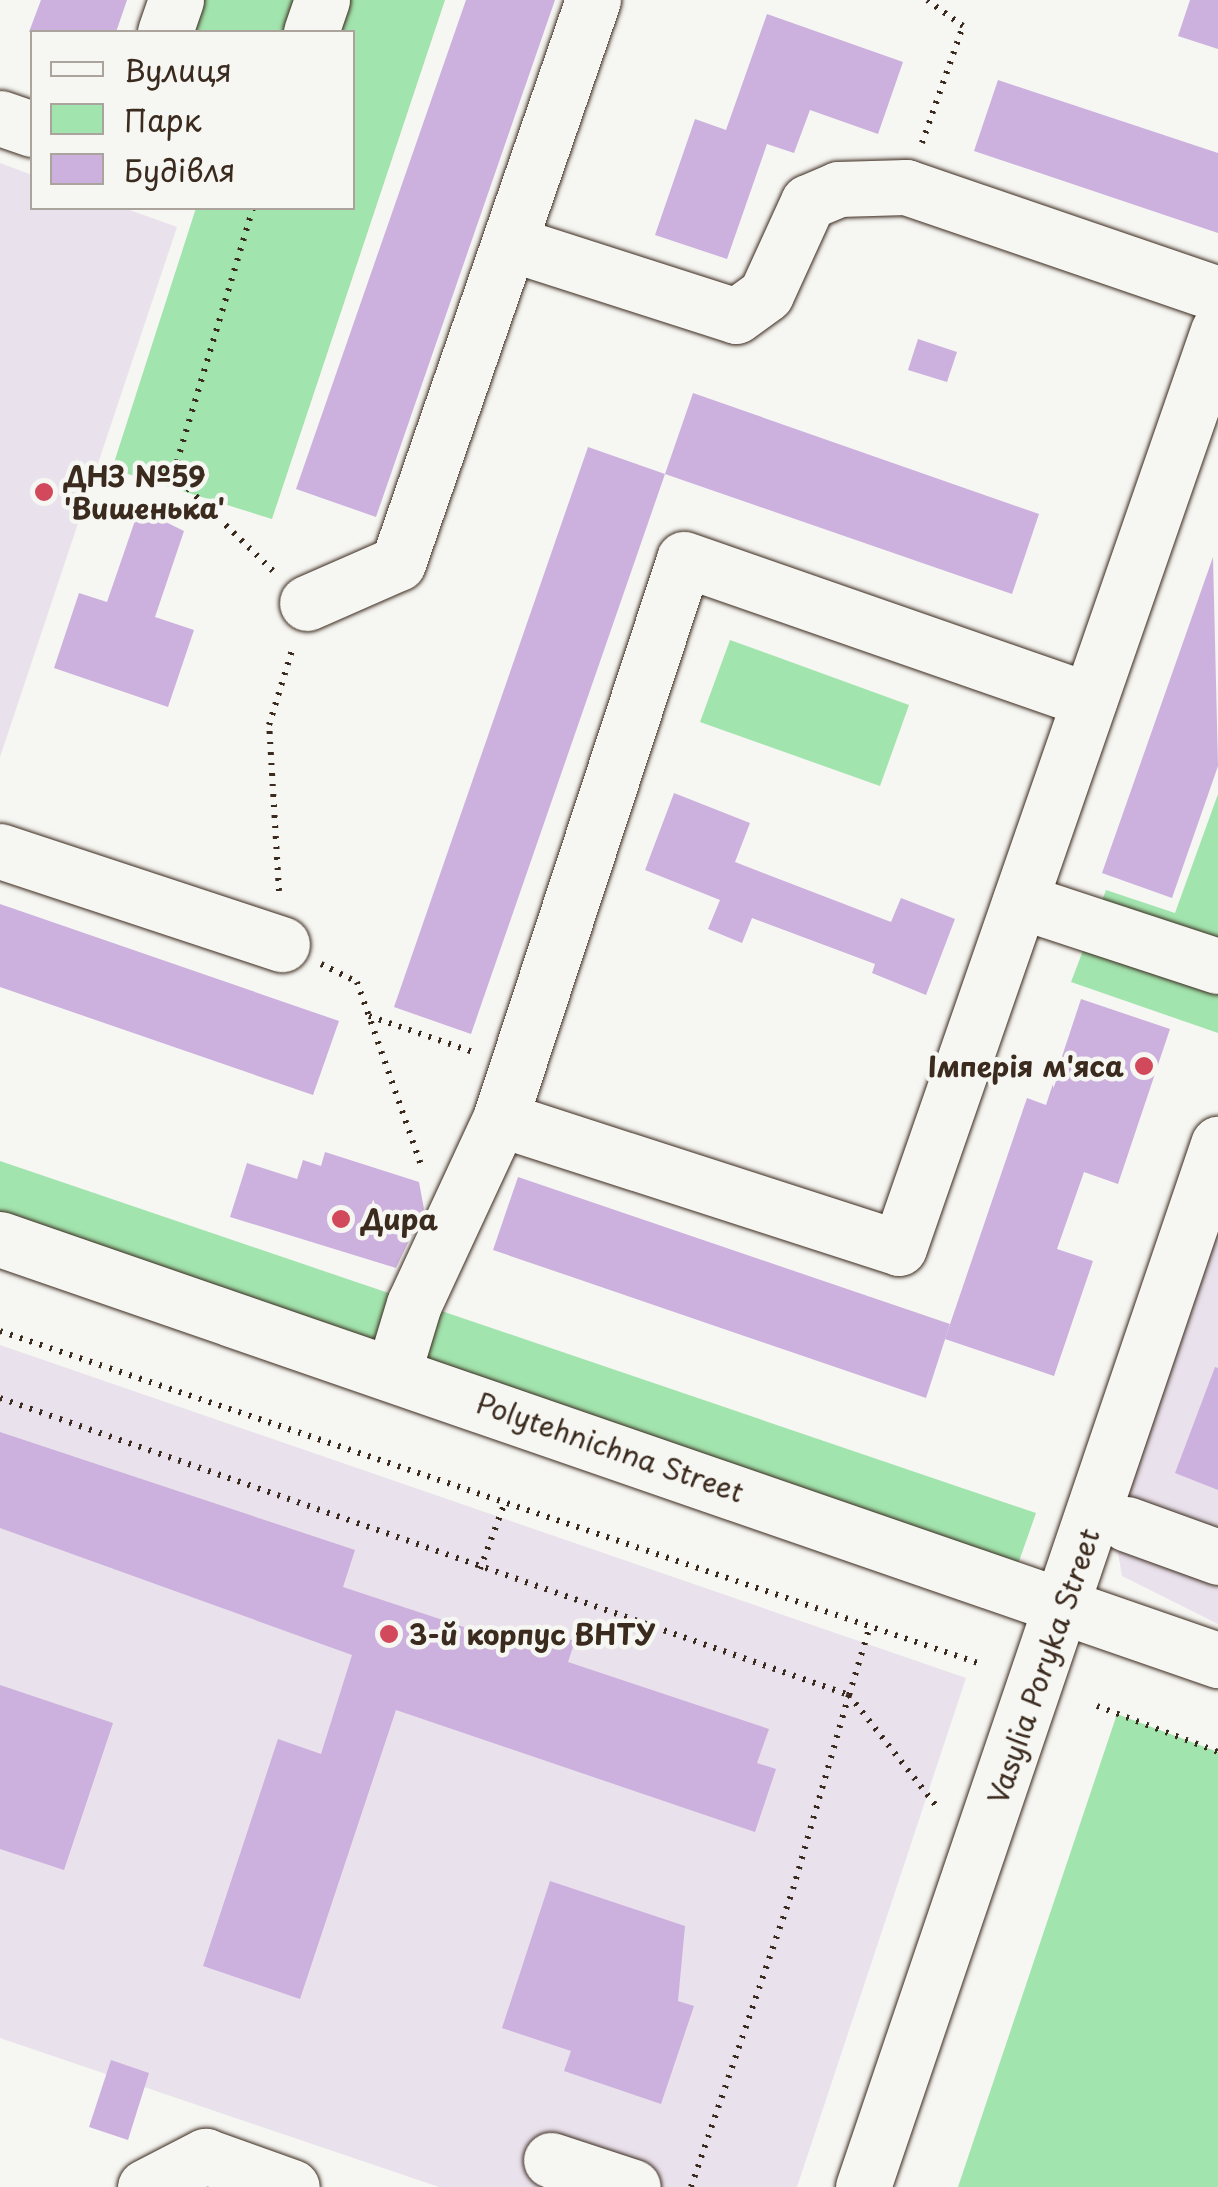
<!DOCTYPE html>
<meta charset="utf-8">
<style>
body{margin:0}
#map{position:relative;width:1218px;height:2187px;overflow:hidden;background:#f6f6f2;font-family:"Playpen Sans",sans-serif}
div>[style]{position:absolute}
.built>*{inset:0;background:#e9e1ec}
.green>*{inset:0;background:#a2e4ae}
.building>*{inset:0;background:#ccb1de}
.path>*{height:6px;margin-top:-3px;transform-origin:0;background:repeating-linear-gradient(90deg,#3b2a1e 0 2.5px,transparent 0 10.5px)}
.roads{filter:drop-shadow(0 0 2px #3b2a1e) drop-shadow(0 0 2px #3b2a1e)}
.minor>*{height:55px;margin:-27.5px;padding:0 27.5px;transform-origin:27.5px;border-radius:27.5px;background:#f6f6f2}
.dots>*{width:28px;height:28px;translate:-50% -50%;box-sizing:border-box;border:5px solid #f6f6f2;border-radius:50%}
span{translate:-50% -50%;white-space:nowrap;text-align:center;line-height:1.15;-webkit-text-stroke:9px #f6f6f2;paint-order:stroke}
.poi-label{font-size:28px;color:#3b2a1e;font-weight:700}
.left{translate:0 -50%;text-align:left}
.right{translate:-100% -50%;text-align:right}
.street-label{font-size:28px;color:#3b2a1e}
.legend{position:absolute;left:30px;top:30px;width:325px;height:180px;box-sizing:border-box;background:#f6f6f2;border:2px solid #aba49d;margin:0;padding:12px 18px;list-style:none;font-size:30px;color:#3b2a1e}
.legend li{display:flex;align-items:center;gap:20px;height:50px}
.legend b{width:50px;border:2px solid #aba49d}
</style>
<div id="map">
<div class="built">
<i style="clip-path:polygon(0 163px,32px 175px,32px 208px,124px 208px,177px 227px,0 757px)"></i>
<i style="clip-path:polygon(1218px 1209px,1218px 1624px,1122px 1576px,1114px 1529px)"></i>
<i style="clip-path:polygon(0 1345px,966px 1678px,797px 2187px,439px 2187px,0 2038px)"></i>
</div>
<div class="green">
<i style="clip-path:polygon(194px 0,445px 0,272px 519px,112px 469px,196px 208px,352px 208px,352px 32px,182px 32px)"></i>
<i style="clip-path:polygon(730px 640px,909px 705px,880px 786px,700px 722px)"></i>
<i style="clip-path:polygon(1218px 794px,1218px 1033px,1071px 982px,1106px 890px,1175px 913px)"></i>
<i style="clip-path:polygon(0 1161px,1036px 1513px,1011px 1584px,0 1239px)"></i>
<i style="clip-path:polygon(1117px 1714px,1218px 1752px,1218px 2187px,958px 2187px)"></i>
</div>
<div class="building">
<i style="clip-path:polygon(41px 0,127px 0,116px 32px,29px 32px)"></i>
<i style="clip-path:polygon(466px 0,555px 0,376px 517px,296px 489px)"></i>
<i style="clip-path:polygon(1190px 0,1218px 0,1218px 49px,1178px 36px)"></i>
<i style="clip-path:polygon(767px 14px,903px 62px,878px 134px,810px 110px,794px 153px,767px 144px,727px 259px,655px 235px,695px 119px,726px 130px)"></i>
<i style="clip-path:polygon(998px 80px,1218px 153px,1218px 233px,974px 151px)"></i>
<i style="clip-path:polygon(918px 339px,957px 352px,947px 382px,908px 370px)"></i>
<i style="clip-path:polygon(693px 393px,1039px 514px,1012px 594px,665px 474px)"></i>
<i style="clip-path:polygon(588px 447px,665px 474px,471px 1034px,394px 1007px)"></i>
<i style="clip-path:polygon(139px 509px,184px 531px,155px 617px,194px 630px,168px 707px,54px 668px,79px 593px,107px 602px)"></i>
<i style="clip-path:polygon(1213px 557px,1218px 766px,1172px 898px,1102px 873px)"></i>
<i style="clip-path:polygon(674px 793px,750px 823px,735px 862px,891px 922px,901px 898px,955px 919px,926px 995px,872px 973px,875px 964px,752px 918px,742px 943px,708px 929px,720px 900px,645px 870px)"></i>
<i style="clip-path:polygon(0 904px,339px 1021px,313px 1095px,0 987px)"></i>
<i style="clip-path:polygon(1081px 999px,1170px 1029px,1118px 1184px,1084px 1172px,1057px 1249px,1093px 1261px,1054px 1376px,945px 1339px,1027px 1098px,1046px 1105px)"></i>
<i style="clip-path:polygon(325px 1152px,419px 1182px,424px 1209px,396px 1268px,230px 1217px,247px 1163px,297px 1179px,303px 1160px,321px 1166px)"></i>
<i style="clip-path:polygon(518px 1177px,950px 1324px,926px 1398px,493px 1250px)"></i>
<i style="clip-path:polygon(1215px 1367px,1218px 1368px,1218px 1490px,1175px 1473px)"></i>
<i style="clip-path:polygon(0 1432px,355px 1550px,343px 1587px,524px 1647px,530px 1627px,575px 1641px,568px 1662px,769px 1729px,757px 1763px,776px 1769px,755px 1832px,396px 1710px,300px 1999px,203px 1966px,278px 1739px,321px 1754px,352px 1655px,0 1528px)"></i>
<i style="clip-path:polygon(0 1685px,113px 1723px,64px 1870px,0 1849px)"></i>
<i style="clip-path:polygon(550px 1881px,685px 1926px,678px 2001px,694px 2006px,661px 2104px,564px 2071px,571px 2051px,502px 2028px)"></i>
<i style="clip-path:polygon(111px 2060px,149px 2073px,128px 2140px,89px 2127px)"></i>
</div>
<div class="path">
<i style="left:922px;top:143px;width:124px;rotate:-70.7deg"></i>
<i style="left:963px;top:26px;width:44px;rotate:-144.2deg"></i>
<i style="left:253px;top:208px;width:278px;rotate:106.7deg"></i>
<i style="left:173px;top:474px;width:139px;rotate:44.1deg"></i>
<i style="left:279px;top:891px;width:166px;rotate:-93.4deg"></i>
<i style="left:269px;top:725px;width:82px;rotate:-72.9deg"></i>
<i style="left:321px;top:964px;width:40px;rotate:26.6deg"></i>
<i style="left:357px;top:982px;width:197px;rotate:70.7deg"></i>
<i style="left:369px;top:1016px;width:110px;rotate:19.1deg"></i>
<i style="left:0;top:1331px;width:1039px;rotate:18.75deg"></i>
<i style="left:0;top:1398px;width:899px;rotate:19.28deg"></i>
<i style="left:849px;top:1695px;width:72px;rotate:-73.1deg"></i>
<i style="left:480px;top:1569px;width:72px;rotate:-69.5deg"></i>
<i style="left:849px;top:1695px;width:142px;rotate:51.8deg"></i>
<i style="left:1097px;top:1706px;width:129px;rotate:20.8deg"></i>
<i style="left:691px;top:2187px;width:315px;rotate:-71.1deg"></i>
<i style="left:793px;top:1889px;width:202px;rotate:-73.9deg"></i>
</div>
<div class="roads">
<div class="minor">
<i style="left:165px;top:32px;width:34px;rotate:-71deg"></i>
<i style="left:311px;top:32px;width:34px;rotate:-71deg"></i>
<i style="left:0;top:118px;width:34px;rotate:19deg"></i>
<i style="left:509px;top:243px;width:238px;rotate:17.8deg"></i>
<i style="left:736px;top:316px;width:37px;rotate:-36deg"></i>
<i style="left:766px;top:294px;width:101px;rotate:-65.5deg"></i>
<i style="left:808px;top:202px;width:33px;rotate:-23deg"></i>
<i style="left:838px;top:189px;width:68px;rotate:-1.7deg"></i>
<i style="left:906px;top:187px;width:330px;rotate:18.9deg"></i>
<i style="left:307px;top:603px;width:99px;rotate:-23.7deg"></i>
<i style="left:398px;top:563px;width:596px;rotate:-70.9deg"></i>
<i style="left:0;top:851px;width:297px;rotate:18.3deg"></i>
<i style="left:1020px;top:901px;width:208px;rotate:18.2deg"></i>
<i style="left:500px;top:1119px;width:589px;rotate:-71.81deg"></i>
<i style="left:684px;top:559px;width:429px;rotate:19.2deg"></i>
<i style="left:0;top:1239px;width:1289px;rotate:19.07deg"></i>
<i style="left:393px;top:1373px;width:72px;rotate:-73.1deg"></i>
<i style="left:414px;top:1304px;width:204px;rotate:-65.1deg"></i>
<i style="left:500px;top:1119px;width:419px;rotate:17.9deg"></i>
<i style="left:899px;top:1248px;width:971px;rotate:-70.82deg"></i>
<i style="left:1127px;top:1524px;width:97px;rotate:19.9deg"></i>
<i style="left:551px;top:2160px;width:86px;rotate:18.2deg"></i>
<i style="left:145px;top:2187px;width:68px;rotate:-27.3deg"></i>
<i style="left:205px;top:2156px;width:92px;rotate:19.6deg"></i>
<i style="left:863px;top:2187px;width:1102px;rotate:-71.2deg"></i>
</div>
</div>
<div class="dots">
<i style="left:44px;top:492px;background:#d1495b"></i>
<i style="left:1144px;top:1066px;background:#d1495b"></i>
<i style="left:341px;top:1219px;background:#d1495b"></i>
<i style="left:389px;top:1634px;background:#d1495b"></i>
</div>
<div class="poi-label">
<span class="left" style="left:64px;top:492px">ДНЗ №59<br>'Вишенька'</span>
<span class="right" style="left:1124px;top:1066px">Імперія м'яса</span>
<span class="left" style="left:361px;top:1219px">Дира</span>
<span class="left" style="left:409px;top:1634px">3-й корпус ВНТУ</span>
</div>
<div class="street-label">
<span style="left:610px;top:1447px;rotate:19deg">Polytehnichna Street</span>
<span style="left:1043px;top:1666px;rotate:-71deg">Vasylia Poryka Street</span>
</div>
<ul class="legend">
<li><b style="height:12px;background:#f6f6f2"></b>Вулиця</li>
<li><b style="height:28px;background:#a2e4ae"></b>Парк</li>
<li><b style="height:28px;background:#ccb1de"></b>Будівля</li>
</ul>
</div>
